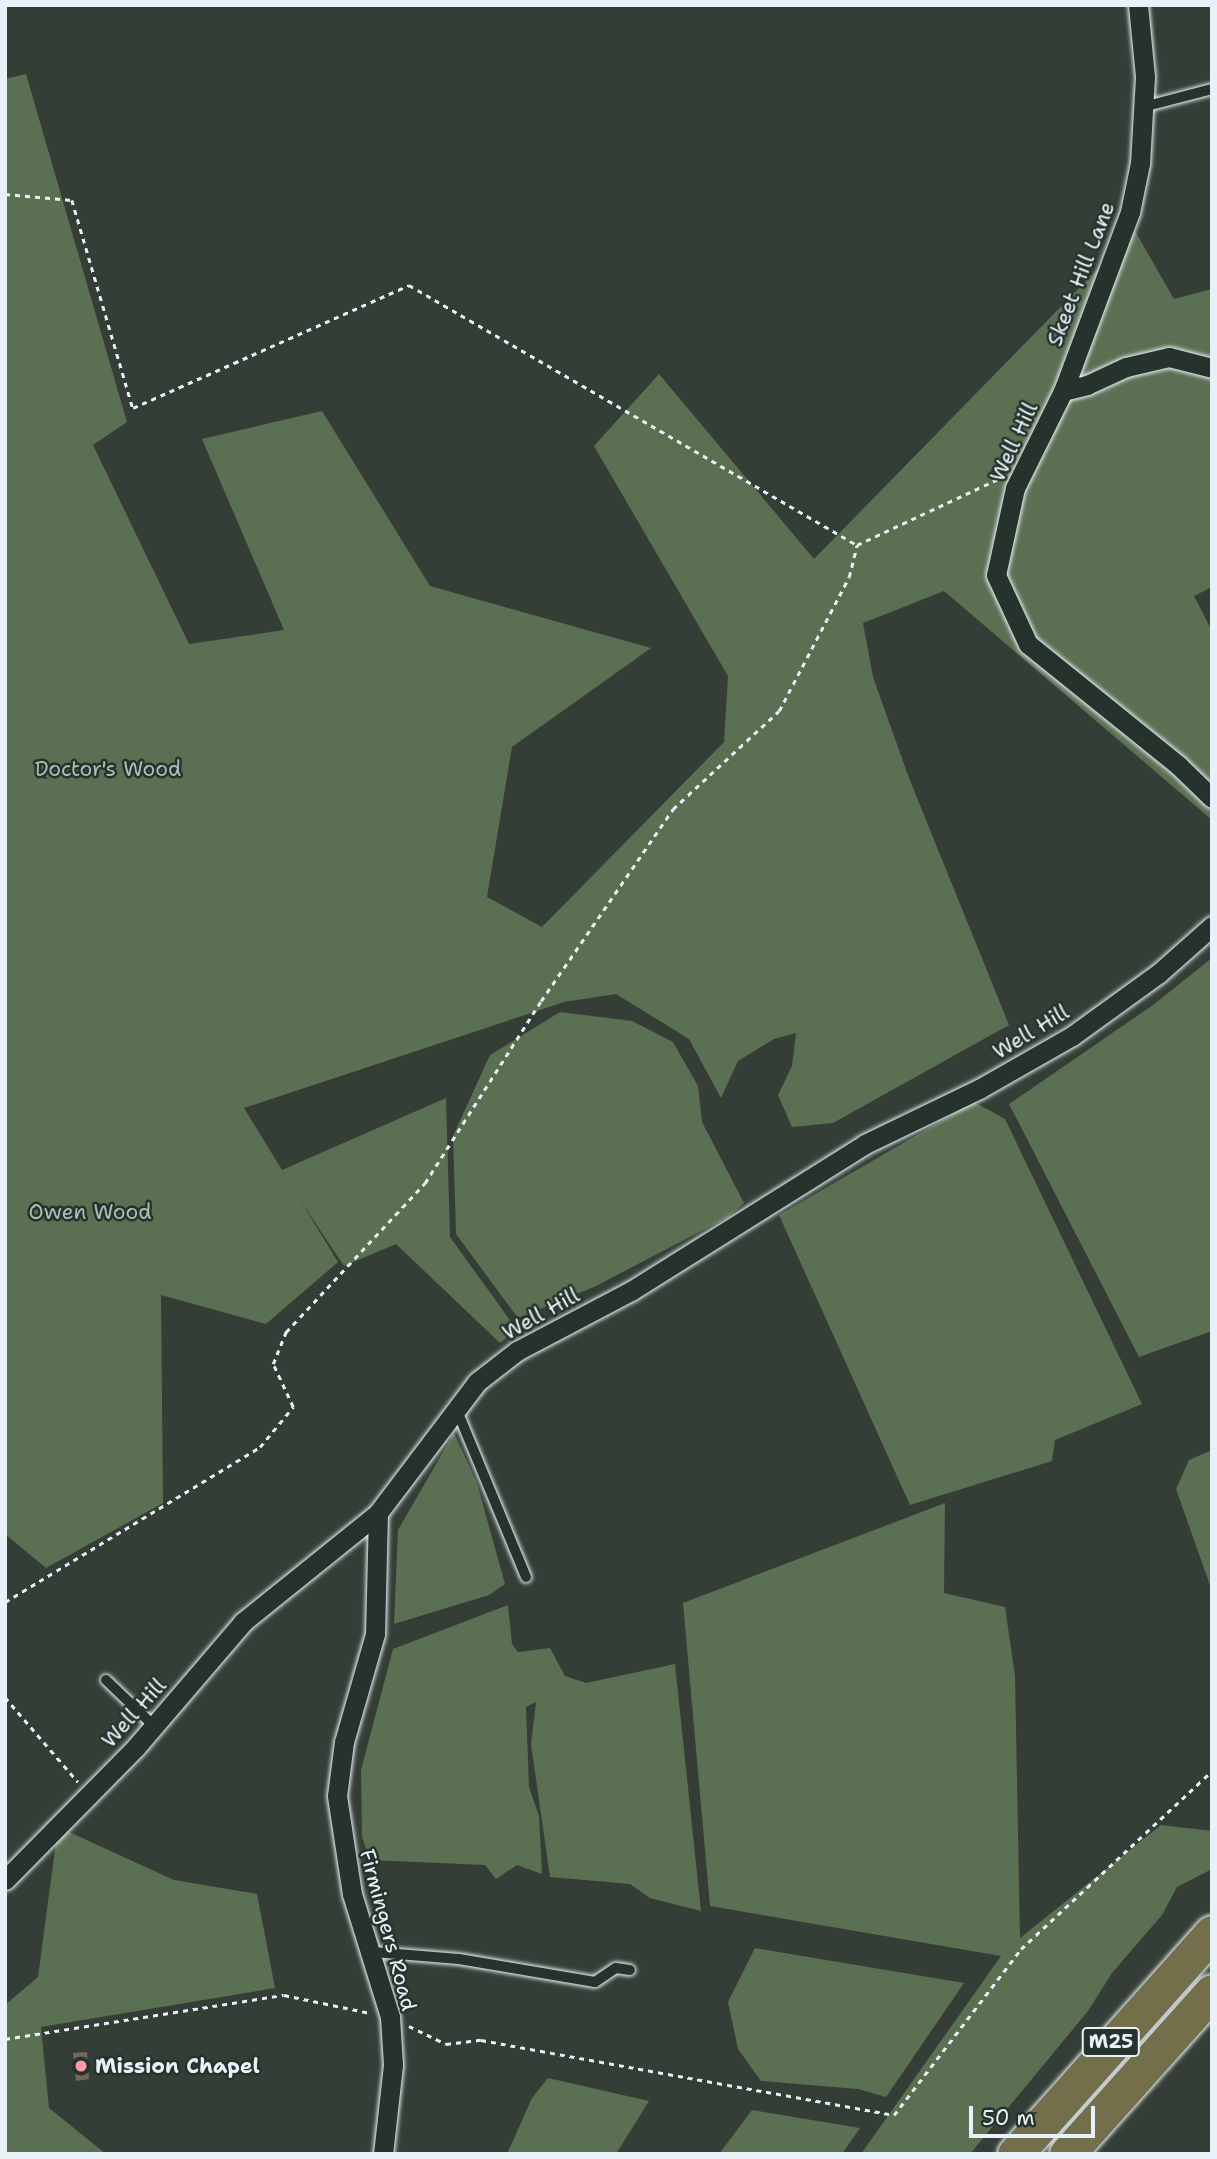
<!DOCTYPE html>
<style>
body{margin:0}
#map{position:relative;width:1217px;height:2159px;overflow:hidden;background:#353e36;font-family:"Shantell Sans",sans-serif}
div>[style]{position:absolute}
.green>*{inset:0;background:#5b6f52}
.building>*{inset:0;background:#706858}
.path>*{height:2.5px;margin-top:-1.25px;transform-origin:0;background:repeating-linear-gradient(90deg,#e8f1f8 0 5px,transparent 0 10px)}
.roads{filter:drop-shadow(0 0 2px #e8f1f8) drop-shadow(0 0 2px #e8f1f8)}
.service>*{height:10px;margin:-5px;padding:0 5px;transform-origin:5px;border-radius:5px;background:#26332d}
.minor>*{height:19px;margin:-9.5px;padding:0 9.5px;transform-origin:9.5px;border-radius:9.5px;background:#26332d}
.motorway>*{height:35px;margin:-17.5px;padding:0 17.5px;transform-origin:17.5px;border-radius:17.5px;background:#726f4a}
.dots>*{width:19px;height:19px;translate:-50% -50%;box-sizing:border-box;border:4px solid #26332d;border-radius:50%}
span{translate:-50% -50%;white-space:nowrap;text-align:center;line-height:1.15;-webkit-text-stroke:5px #26332d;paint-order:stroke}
.shield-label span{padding:2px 5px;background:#26332d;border:2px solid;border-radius:5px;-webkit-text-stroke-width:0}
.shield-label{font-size:19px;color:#e8f1f8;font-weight:700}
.street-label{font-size:21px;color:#e8f1f8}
.park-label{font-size:21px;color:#b0bdb6}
.poi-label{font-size:21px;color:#e8f1f8;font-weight:700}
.left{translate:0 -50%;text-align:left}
.frame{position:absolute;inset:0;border:7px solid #e8f1f8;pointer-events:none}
.scale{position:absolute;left:969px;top:2106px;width:126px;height:32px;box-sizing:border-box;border:4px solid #e8f1f8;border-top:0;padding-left:9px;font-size:21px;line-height:24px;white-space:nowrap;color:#e8f1f8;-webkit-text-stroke:5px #26332d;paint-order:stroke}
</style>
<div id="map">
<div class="green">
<i style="clip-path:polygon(26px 74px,127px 422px,93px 445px,189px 644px,284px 630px,202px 439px,322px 411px,430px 586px,651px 648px,512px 747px,487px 897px,542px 927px,724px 742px,728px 676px,594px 446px,659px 374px,814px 559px,1135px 231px,1174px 299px,1212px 289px,1212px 587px,1194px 596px,1212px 631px,1212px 820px,944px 591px,863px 623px,873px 677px,909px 778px,1009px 1025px,833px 1123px,792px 1127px,778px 1095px,792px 1066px,796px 1033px,774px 1039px,738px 1061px,721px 1098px,689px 1039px,616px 994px,564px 1002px,244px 1108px,282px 1170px,446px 1098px,450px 1237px,517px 1330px,500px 1343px,396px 1244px,344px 1266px,300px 1200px,338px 1262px,266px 1324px,161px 1295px,163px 1503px,46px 1568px,5px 1534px,5px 79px)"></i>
<i style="clip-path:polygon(1212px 958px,1212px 1331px,1139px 1357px,1009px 1104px,1153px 1005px)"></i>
<i style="clip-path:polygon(560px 1012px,632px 1021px,673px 1042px,698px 1086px,702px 1122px,744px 1203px,728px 1217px,594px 1287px,518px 1318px,456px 1234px,453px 1136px,490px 1055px)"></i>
<i style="clip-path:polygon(974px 1102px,1005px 1119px,1142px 1404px,1055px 1440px,1052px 1461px,910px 1505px,779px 1215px)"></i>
<i style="clip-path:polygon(454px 1433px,477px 1483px,505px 1584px,489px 1595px,394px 1624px,398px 1530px)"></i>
<i style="clip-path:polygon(1212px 1450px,1212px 1591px,1176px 1489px,1189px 1460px)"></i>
<i style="clip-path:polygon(945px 1503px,944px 1593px,1005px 1607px,1015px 1676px,1020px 1938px,1161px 1825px,1212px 1831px,1212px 1869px,1177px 1887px,1162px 1915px,1112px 1973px,1088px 2011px,970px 2154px,861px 2154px,1001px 1956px,710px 1906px,683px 1603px)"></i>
<i style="clip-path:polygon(508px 1605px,512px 1644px,518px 1652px,550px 1648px,565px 1676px,586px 1683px,675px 1664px,701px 1911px,650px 1898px,630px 1884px,550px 1877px,531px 1744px,536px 1702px,526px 1707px,529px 1787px,539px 1816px,542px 1874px,517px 1865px,496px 1879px,485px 1865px,370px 1860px,362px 1837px,361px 1770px,393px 1649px)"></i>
<i style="clip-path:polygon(58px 1827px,174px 1880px,257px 1894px,275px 1988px,41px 2027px,49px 2108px,106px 2154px,5px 2154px,5px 2005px,38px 1977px)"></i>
<i style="clip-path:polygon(755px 1948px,964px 1983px,886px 2097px,858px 2089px,761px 2081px,738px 2049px,728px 2002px)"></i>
<i style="clip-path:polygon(548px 2078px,649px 2101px,616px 2154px,507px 2154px,532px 2098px)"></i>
<i style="clip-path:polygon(752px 2110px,860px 2128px,842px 2154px,719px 2154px)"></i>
</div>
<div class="building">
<i style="clip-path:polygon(87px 2052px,89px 2079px,76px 2081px,73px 2053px)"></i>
</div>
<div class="path">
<i style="left:5px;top:194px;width:67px;rotate:5.1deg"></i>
<i style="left:72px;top:200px;width:217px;rotate:73.7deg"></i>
<i style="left:133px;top:408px;width:302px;rotate:-24deg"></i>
<i style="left:409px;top:285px;width:518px;rotate:30.13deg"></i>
<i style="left:857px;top:545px;width:156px;rotate:-25.1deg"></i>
<i style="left:5px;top:1602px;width:298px;rotate:-31.3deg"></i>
<i style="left:260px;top:1447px;width:52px;rotate:-50.5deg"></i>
<i style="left:293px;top:1407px;width:47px;rotate:-114.9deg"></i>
<i style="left:273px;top:1364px;width:35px;rotate:-68deg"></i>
<i style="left:286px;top:1332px;width:204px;rotate:-47deg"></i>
<i style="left:425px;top:1183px;width:216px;rotate:-57.5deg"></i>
<i style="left:541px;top:1001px;width:233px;rotate:-55.5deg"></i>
<i style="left:673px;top:809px;width:144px;rotate:-42.8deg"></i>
<i style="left:779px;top:711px;width:151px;rotate:-62.4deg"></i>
<i style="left:849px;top:577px;width:33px;rotate:-76deg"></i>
<i style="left:5px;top:1697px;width:112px;rotate:49.3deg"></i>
<i style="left:409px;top:2026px;width:41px;rotate:25.9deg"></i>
<i style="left:446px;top:2044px;width:35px;rotate:-7deg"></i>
<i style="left:481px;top:2040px;width:420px;rotate:10.3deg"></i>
<i style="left:894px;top:2115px;width:209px;rotate:-52.6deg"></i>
<i style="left:1021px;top:1949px;width:261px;rotate:-43deg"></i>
<i style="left:5px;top:2039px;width:282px;rotate:-9deg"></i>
<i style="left:284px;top:1995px;width:88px;rotate:11.8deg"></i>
</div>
<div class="roads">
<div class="service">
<i style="left:1143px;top:107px;width:71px;rotate:-14.6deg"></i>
<i style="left:456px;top:1408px;width:183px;rotate:67.5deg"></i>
<i style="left:106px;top:1680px;width:66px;rotate:43.8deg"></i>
<i style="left:373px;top:1952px;width:86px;rotate:4.7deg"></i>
<i style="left:459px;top:1959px;width:138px;rotate:9.6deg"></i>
<i style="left:595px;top:1982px;width:25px;rotate:-34deg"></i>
<i style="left:616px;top:1968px;width:14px;rotate:8deg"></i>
</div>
<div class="minor">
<i style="left:1138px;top:5px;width:72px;rotate:84.4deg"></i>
<i style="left:1145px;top:77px;width:86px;rotate:93.3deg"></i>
<i style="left:1140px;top:163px;width:50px;rotate:101.5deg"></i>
<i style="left:1130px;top:212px;width:191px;rotate:110.5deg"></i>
<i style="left:1063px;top:391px;width:108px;rotate:116.3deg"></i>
<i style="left:1015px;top:488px;width:89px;rotate:102.3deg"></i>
<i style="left:996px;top:575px;width:76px;rotate:65.1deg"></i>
<i style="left:1028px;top:644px;width:193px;rotate:38.9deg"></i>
<i style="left:1178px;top:765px;width:47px;rotate:44.1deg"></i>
<i style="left:1063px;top:391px;width:25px;rotate:-14deg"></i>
<i style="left:1087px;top:385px;width:43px;rotate:-24.8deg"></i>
<i style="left:1126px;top:367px;width:44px;rotate:-13.1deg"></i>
<i style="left:1169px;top:357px;width:44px;rotate:14.3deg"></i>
<i style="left:378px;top:1513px;width:121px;rotate:91.4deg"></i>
<i style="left:375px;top:1634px;width:112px;rotate:106deg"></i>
<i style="left:344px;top:1742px;width:54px;rotate:97.4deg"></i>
<i style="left:337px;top:1796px;width:99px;rotate:81.3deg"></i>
<i style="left:352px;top:1894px;width:129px;rotate:72.8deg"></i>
<i style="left:390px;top:2017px;width:48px;rotate:86.4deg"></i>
<i style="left:393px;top:2065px;width:90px;rotate:96.4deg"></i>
<i style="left:5px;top:1880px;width:187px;rotate:-45.4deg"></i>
<i style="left:136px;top:1747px;width:165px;rotate:-49.4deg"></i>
<i style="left:243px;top:1622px;width:174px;rotate:-38.9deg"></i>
<i style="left:378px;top:1513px;width:164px;rotate:-52.9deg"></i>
<i style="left:477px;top:1382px;width:51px;rotate:-37.8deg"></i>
<i style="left:517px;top:1351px;width:129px;rotate:-27.8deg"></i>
<i style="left:631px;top:1291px;width:276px;rotate:-32.1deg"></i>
<i style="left:865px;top:1144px;width:127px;rotate:-25.8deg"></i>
<i style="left:979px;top:1089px;width:107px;rotate:-29.7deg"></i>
<i style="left:1072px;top:1036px;width:107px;rotate:-35.9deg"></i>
<i style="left:1159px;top:973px;width:71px;rotate:-41.6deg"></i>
</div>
<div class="motorway">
<i style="left:1015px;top:2154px;width:296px;rotate:-48.3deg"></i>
<i style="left:1067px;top:2154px;width:217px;rotate:-48.2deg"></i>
</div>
</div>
<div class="dots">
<i style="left:81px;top:2066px;background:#ff9aa2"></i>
</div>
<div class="shield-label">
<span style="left:1111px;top:2042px">M25</span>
</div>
<div class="street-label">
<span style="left:1081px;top:274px;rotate:-69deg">Skeet Hill Lane</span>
<span style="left:1014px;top:442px;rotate:-65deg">Well Hill</span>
<span style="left:1031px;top:1032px;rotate:-31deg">Well Hill</span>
<span style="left:541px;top:1314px;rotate:-29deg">Well Hill</span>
<span style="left:134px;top:1713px;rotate:-48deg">Well Hill</span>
<span style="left:388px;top:1930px;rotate:75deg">Firmingers Road</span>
</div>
<div class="park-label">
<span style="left:108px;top:769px">Doctor's Wood</span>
<span style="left:90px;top:1212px">Owen Wood</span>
</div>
<div class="poi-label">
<span class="left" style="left:95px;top:2066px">Mission Chapel</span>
</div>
<div class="frame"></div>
<div class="scale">50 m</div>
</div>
